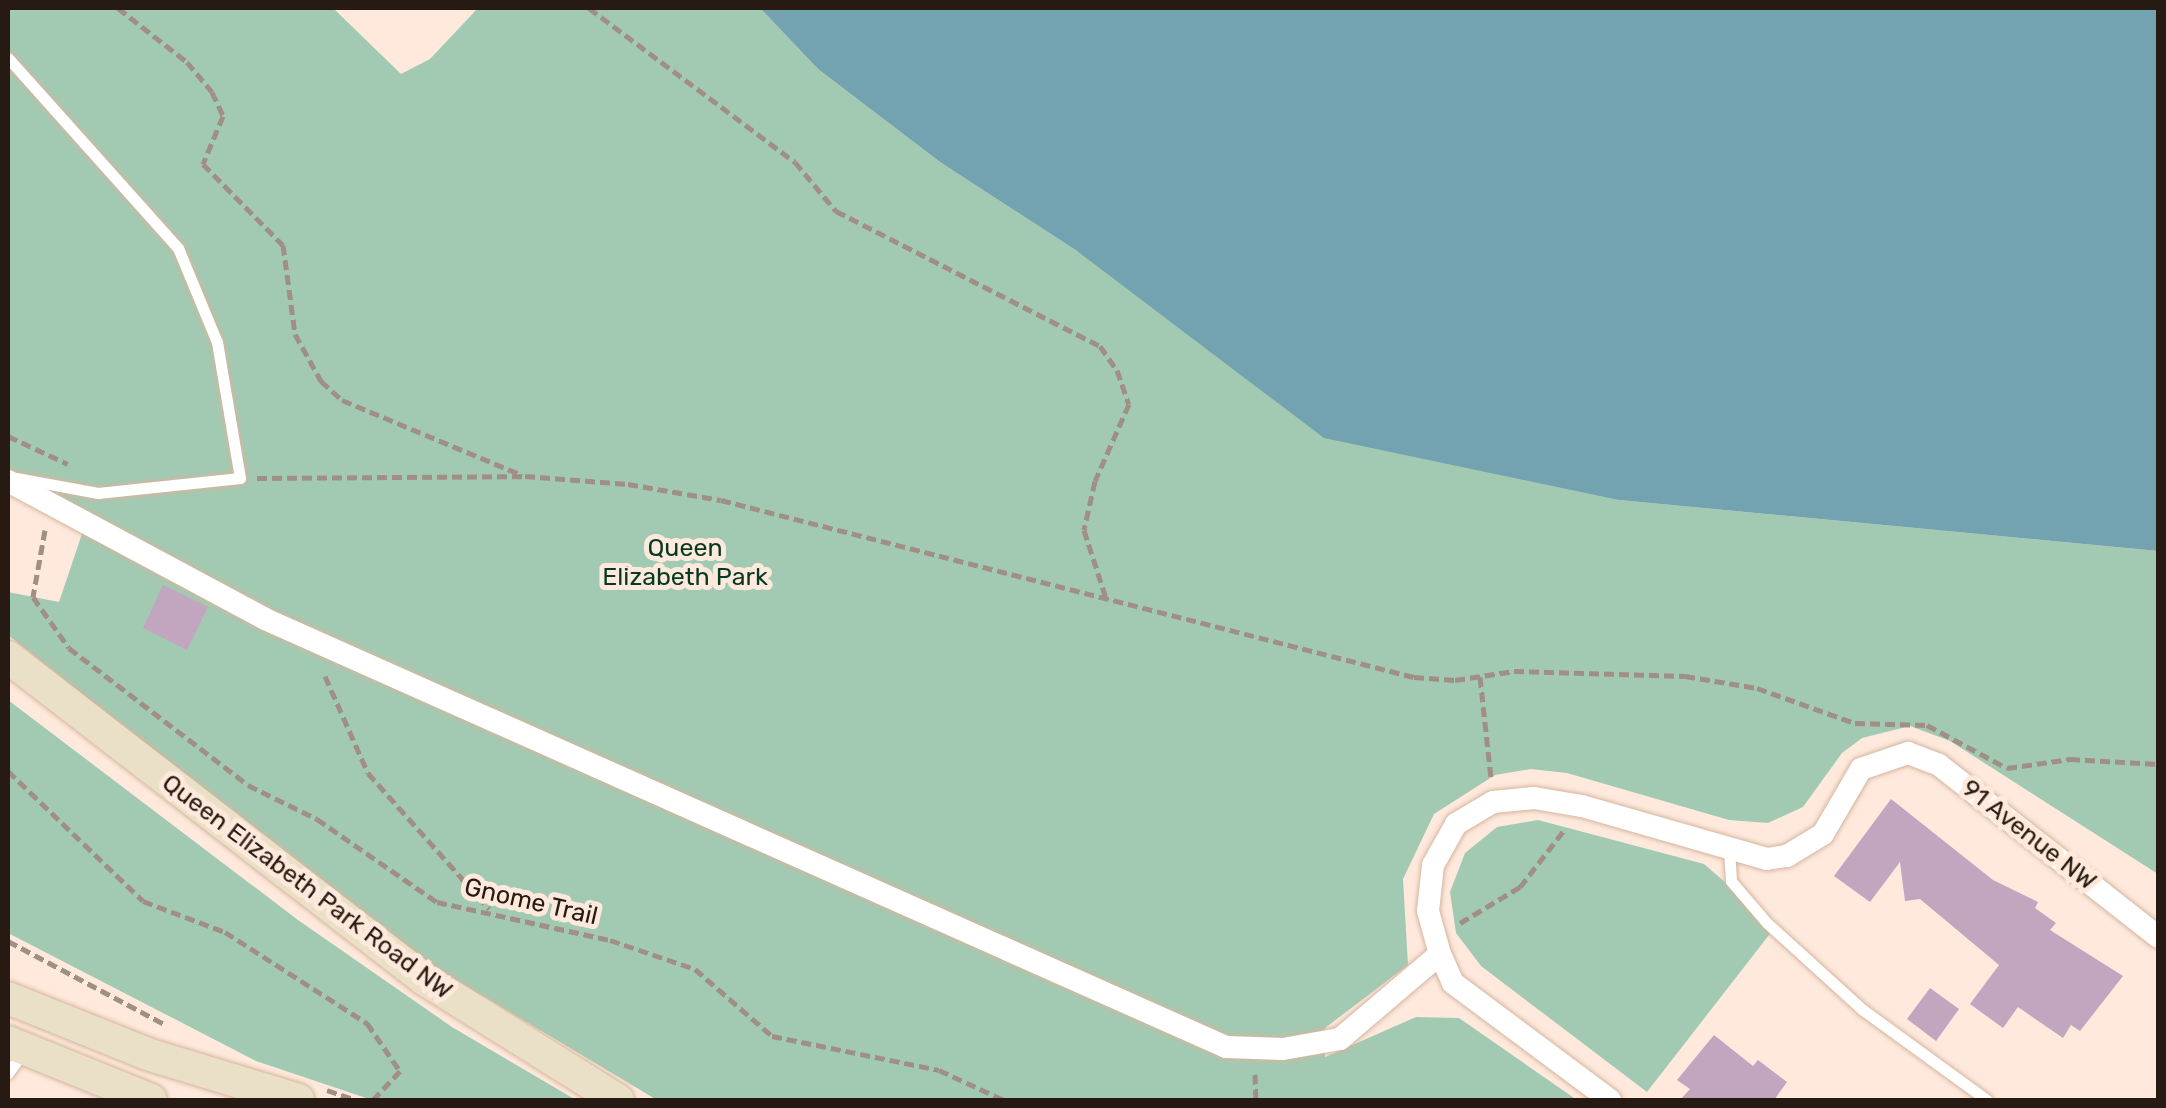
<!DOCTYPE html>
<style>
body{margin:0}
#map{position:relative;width:2166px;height:1108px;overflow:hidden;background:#fee9dc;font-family:Rubik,sans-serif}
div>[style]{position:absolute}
.forest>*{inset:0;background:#a2cab2}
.water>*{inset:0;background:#73a2b0}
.building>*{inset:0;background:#c2a6bf}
.path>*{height:5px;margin-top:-2.5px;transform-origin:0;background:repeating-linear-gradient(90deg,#a08f84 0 10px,transparent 0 15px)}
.roads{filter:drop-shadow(0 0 2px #d5b59f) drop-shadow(0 0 2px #d5b59f)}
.lane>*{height:11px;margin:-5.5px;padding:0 5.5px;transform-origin:5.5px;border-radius:5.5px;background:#fff}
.street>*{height:22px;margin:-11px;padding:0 11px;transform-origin:11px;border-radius:11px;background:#fff}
.secondary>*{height:32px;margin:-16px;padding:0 16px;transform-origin:16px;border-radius:16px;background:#eae0c7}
span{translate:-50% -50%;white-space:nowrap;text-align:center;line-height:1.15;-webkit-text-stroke:10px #fee9dc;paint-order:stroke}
.park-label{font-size:25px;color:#043922}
.street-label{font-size:25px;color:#261a12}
.frame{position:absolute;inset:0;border:10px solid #261a12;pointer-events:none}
</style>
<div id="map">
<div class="forest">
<i style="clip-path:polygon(8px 8px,333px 8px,401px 74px,430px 59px,478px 8px,760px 8px,818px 69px,940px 162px,1077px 251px,1619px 500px,2158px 551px,2158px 874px,1950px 741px,1910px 726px,1862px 738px,1842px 753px,1803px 807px,1768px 823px,1729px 820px,1567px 773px,1531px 769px,1495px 775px,1434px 814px,1403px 879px,1408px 965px,1325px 1028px,1325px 1057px,1416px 1017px,1459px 1018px,1577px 1100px,657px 1100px,404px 949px,8px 635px,8px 592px,59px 602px,86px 522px,10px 483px,8px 496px)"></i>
<i style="clip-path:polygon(8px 700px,298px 920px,452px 1027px,576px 1100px,372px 1100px,256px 1061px,8px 933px)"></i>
<i style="clip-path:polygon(1538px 820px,1704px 864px,1776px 926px,1647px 1092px,1481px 966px,1456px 933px,1450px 892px,1465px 853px,1497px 827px)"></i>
</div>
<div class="water">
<i style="clip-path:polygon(760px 8px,2158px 8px,2158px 551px,1619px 500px,1324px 438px,1077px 251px,940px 162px,818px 69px)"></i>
</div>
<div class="building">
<i style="clip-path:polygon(163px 585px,208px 607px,187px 650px,143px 628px)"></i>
<i style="clip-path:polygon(1891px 799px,1993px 880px,2038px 902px,2035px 908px,2056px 923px,2050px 930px,2123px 976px,2080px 1031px,2071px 1025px,2063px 1038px,2018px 1007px,2003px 1028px,1970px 1004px,1999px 965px,1920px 899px,1905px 901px,1900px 862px,1870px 902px,1834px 876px)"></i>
<i style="clip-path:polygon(1930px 988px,1959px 1009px,1936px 1041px,1907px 1019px)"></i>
<i style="clip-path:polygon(1714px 1035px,1753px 1066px,1758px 1060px,1787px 1082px,1774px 1100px,1680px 1100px,1690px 1089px,1677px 1080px)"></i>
</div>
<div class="path">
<i style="left:118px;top:8px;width:88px;rotate:38deg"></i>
<i style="left:187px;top:62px;width:39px;rotate:50deg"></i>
<i style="left:212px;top:92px;width:26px;rotate:65deg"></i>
<i style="left:223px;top:116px;width:52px;rotate:112.6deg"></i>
<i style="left:203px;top:164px;width:114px;rotate:45.4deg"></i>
<i style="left:283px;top:245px;width:90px;rotate:82.3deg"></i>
<i style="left:295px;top:334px;width:54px;rotate:61deg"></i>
<i style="left:321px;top:381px;width:28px;rotate:42deg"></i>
<i style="left:342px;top:400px;width:195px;rotate:22.6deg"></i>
<i style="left:589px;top:8px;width:257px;rotate:36.8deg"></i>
<i style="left:795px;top:162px;width:64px;rotate:50.1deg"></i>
<i style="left:836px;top:211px;width:297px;rotate:27.1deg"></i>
<i style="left:1100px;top:346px;width:29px;rotate:55deg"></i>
<i style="left:1117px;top:370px;width:36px;rotate:71deg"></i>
<i style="left:1129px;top:404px;width:84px;rotate:113.8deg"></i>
<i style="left:1095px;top:481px;width:50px;rotate:102.7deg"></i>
<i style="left:1084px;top:530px;width:71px;rotate:72.1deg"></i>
<i style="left:8px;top:436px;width:66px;rotate:25deg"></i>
<i style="left:257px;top:478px;width:268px;rotate:-0.4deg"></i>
<i style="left:525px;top:476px;width:103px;rotate:4.4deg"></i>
<i style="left:628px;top:484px;width:94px;rotate:9.8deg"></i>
<i style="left:721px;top:500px;width:715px;rotate:14.33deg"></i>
<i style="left:1414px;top:677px;width:41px;rotate:4.2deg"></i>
<i style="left:1455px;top:680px;width:60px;rotate:-8.7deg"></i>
<i style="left:1514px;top:671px;width:171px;rotate:1.7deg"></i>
<i style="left:1685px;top:676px;width:73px;rotate:9.5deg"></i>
<i style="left:1757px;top:688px;width:104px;rotate:19.7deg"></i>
<i style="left:1855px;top:723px;width:72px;rotate:1.6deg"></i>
<i style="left:1927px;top:725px;width:91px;rotate:28.3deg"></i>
<i style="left:2007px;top:768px;width:64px;rotate:-8.1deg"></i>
<i style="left:2070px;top:759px;width:88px;rotate:3.3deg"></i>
<i style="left:45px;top:530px;width:68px;rotate:100.2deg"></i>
<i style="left:33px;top:597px;width:62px;rotate:54.8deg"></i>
<i style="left:69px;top:648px;width:225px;rotate:37.4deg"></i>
<i style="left:248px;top:785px;width:77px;rotate:26.2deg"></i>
<i style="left:317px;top:819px;width:146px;rotate:34.7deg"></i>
<i style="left:437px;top:902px;width:177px;rotate:12.4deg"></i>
<i style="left:610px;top:940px;width:90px;rotate:18.8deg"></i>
<i style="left:695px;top:969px;width:102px;rotate:41deg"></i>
<i style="left:772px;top:1036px;width:170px;rotate:11.5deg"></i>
<i style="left:939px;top:1070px;width:72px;rotate:24.8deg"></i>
<i style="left:325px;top:676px;width:106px;rotate:66.1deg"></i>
<i style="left:368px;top:773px;width:182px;rotate:48.3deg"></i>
<i style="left:1480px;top:677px;width:102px;rotate:83.8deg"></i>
<i style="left:8px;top:771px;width:187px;rotate:43.9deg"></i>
<i style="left:143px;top:901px;width:88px;rotate:20.7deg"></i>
<i style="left:225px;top:932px;width:169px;rotate:32.7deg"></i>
<i style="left:367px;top:1023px;width:58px;rotate:55.5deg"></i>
<i style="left:400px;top:1071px;width:40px;rotate:133deg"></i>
<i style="left:1460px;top:923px;width:70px;rotate:-31deg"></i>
<i style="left:1520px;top:887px;width:73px;rotate:-52.2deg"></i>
<i style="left:8px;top:941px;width:177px;rotate:28deg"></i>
<i style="left:1255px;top:1074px;width:26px;rotate:88deg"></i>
<i style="left:327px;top:1090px;width:31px;rotate:19deg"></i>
</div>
<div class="roads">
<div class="lane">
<i style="left:8px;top:58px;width:255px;rotate:48.2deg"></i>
<i style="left:178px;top:248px;width:102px;rotate:67.5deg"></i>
<i style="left:217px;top:342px;width:138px;rotate:80.4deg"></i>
<i style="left:240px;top:478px;width:143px;rotate:174deg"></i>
<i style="left:98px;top:493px;width:82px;rotate:-169.5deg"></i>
<i style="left:1729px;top:851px;width:30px;rotate:86deg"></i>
<i style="left:1731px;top:881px;width:55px;rotate:49.4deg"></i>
<i style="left:1767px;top:923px;width:130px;rotate:42.2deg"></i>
<i style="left:1863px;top:1010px;width:153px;rotate:36deg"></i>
<i style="left:8px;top:1073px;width:26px;rotate:-54deg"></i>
</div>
<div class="street">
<i style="left:8px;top:481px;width:292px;rotate:28.2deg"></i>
<i style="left:265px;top:619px;width:1052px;rotate:24.01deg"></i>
<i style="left:1226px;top:1047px;width:57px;rotate:2deg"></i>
<i style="left:1283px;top:1049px;width:58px;rotate:-10deg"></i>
<i style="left:1340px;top:1039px;width:131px;rotate:-40.4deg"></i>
<i style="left:1610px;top:1100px;width:196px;rotate:-143.3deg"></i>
<i style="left:1453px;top:983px;width:32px;rotate:-114deg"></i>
<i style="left:1440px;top:954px;width:45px;rotate:-105.6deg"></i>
<i style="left:1428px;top:911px;width:46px;rotate:-83.8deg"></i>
<i style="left:1433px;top:865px;width:47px;rotate:-60.7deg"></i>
<i style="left:1456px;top:824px;width:43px;rotate:-30.7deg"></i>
<i style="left:1493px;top:802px;width:41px;rotate:-5.6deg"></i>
<i style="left:1534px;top:798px;width:49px;rotate:9.5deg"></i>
<i style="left:1582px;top:806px;width:192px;rotate:16deg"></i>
<i style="left:1767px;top:859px;width:20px;rotate:-9deg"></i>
<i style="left:1787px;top:856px;width:42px;rotate:-31.4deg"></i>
<i style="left:1823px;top:834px;width:75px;rotate:-59.7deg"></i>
<i style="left:1861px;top:769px;width:50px;rotate:-18.8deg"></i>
<i style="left:1908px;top:753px;width:33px;rotate:21deg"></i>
<i style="left:1939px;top:765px;width:278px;rotate:38.1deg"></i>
</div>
<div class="secondary">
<i style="left:8px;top:657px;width:526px;rotate:37.74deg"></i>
<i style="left:424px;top:979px;width:229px;rotate:32deg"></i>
<i style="left:8px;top:998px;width:150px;rotate:21.9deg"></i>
<i style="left:147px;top:1054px;width:158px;rotate:16.9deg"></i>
<i style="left:8px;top:1042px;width:154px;rotate:22.1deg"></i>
</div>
</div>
<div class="park-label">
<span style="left:685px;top:563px">Queen<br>Elizabeth Park</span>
</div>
<div class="street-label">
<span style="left:2029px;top:835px;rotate:38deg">91 Avenue NW</span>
<span style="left:307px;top:887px;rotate:37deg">Queen Elizabeth Park Road NW</span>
<span style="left:531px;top:902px;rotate:13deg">Gnome Trail</span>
</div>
<div class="frame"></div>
</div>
